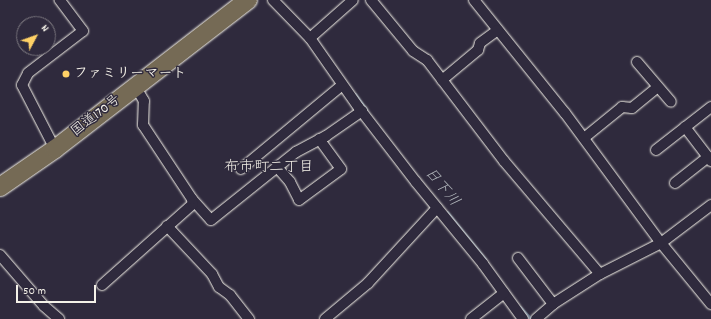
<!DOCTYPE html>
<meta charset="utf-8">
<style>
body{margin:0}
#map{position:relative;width:711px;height:319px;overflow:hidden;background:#2f2a3d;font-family:Dekko,"Klee One",sans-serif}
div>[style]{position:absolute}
.stream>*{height:3px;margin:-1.5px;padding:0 1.5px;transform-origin:1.5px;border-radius:1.5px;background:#4f617a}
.roads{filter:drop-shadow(0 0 1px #f4f1e8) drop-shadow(0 0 1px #f4f1e8)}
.street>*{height:10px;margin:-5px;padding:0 5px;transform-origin:5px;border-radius:5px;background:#2f2a3d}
.highway>*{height:18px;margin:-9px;padding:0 9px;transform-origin:9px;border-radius:9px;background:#756a55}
.dots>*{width:11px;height:11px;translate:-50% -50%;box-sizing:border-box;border:2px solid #2f2a3d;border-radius:50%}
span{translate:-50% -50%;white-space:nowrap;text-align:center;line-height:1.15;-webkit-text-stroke:3px #2f2a3d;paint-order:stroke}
.poi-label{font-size:14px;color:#f4f1e8;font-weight:700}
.left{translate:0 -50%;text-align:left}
.street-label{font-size:14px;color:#f4f1e8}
.neighbourhood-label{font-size:15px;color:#f4f1e8}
.water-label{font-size:15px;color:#b2b7bc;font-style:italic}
.north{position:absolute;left:16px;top:16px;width:40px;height:40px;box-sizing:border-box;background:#2f2a3d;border:1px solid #7e7a81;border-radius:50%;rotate:49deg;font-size:11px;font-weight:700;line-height:16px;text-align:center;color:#f4f1e8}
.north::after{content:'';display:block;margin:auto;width:14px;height:18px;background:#ffd166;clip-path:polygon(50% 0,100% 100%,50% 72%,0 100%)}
.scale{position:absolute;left:16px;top:285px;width:80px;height:18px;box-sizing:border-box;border:2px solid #f4f1e8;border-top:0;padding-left:5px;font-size:12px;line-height:14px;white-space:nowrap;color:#f4f1e8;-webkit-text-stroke:3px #2f2a3d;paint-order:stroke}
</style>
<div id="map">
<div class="stream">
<i style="left:355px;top:94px;width:19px;rotate:54deg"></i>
<i style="left:447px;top:212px;width:60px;rotate:51deg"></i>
<i style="left:520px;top:307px;width:16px;rotate:47deg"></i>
</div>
<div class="roads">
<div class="street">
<i style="left:273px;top:0;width:53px;rotate:45.8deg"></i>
<i style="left:310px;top:38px;width:85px;rotate:55deg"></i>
<i style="left:359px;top:108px;width:93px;rotate:52.4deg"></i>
<i style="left:416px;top:182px;width:106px;rotate:50.7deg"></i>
<i style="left:483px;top:264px;width:68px;rotate:54deg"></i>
<i style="left:371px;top:0;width:66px;rotate:50.5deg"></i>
<i style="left:413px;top:51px;width:17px;rotate:33deg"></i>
<i style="left:427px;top:60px;width:127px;rotate:52.7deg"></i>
<i style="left:504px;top:161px;width:148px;rotate:49.7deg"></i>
<i style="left:474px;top:0;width:145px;rotate:51.2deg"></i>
<i style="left:565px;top:113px;width:162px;rotate:53.6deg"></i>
<i style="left:661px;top:243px;width:79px;rotate:50.7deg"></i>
<i style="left:310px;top:38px;width:57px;rotate:-41.5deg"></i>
<i style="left:637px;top:62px;width:52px;rotate:49.6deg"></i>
<i style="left:442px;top:80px;width:47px;rotate:-39.8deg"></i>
<i style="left:478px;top:50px;width:7px;rotate:-74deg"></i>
<i style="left:480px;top:43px;width:22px;rotate:-36deg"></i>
<i style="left:685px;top:127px;width:43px;rotate:52.6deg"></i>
<i style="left:584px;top:138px;width:49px;rotate:-39.2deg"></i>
<i style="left:622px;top:107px;width:10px;rotate:6deg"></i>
<i style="left:632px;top:108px;width:33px;rotate:-39deg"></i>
<i style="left:55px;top:149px;width:72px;rotate:-117.3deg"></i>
<i style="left:22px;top:85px;width:13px;rotate:-63deg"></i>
<i style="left:28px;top:73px;width:69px;rotate:-37.4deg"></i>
<i style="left:83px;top:31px;width:39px;rotate:-127deg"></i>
<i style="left:656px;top:150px;width:70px;rotate:-38deg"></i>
<i style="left:277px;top:167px;width:20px;rotate:49deg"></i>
<i style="left:290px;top:182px;width:20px;rotate:63deg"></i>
<i style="left:299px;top:200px;width:52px;rotate:-36.4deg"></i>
<i style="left:341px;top:169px;width:37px;rotate:-126deg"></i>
<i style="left:241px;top:169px;width:131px;rotate:-39.7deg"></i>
<i style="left:675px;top:183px;width:42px;rotate:-38.2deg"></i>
<i style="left:192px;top:199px;width:28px;rotate:48deg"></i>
<i style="left:211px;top:220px;width:109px;rotate:-38.7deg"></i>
<i style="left:296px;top:152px;width:34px;rotate:-28deg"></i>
<i style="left:326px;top:136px;width:44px;rotate:-34.8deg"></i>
<i style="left:167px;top:226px;width:66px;rotate:46.8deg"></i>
<i style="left:212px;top:274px;width:15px;rotate:62deg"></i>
<i style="left:219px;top:287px;width:14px;rotate:36deg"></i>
<i style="left:230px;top:295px;width:31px;rotate:52deg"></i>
<i style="left:0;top:255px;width:67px;rotate:49.2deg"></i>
<i style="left:44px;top:306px;width:20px;rotate:41deg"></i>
<i style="left:518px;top:258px;width:58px;rotate:52.7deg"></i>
<i style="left:102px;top:285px;width:122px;rotate:-41.7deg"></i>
<i style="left:193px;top:204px;width:5px;rotate:-101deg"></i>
<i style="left:192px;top:199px;width:89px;rotate:-123.5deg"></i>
<i style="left:143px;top:125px;width:24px;rotate:-88deg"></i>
<i style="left:144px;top:101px;width:17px;rotate:-121deg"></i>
<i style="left:325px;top:319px;width:56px;rotate:-39.9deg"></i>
<i style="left:368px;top:283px;width:102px;rotate:-47.4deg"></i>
<i style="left:471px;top:319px;width:42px;rotate:-38.2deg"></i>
<i style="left:536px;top:319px;width:23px;rotate:-41deg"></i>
<i style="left:553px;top:304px;width:56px;rotate:-32.6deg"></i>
<i style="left:600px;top:274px;width:68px;rotate:-26.9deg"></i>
<i style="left:661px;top:243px;width:63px;rotate:-37.2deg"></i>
</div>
<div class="highway">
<i style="left:0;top:187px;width:67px;rotate:-34.6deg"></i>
<i style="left:55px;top:149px;width:244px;rotate:-37.7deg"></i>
</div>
</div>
<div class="dots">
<i style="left:66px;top:74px;background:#ffd166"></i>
</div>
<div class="poi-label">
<span class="left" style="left:74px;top:74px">ファミリーマート</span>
</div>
<div class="street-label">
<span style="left:96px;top:116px;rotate:-38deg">国道170号</span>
</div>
<div class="neighbourhood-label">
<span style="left:269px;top:169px">布市町二丁目</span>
</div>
<div class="water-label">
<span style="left:441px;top:188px;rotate:50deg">日下川</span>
</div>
<div class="north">N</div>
<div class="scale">50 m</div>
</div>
